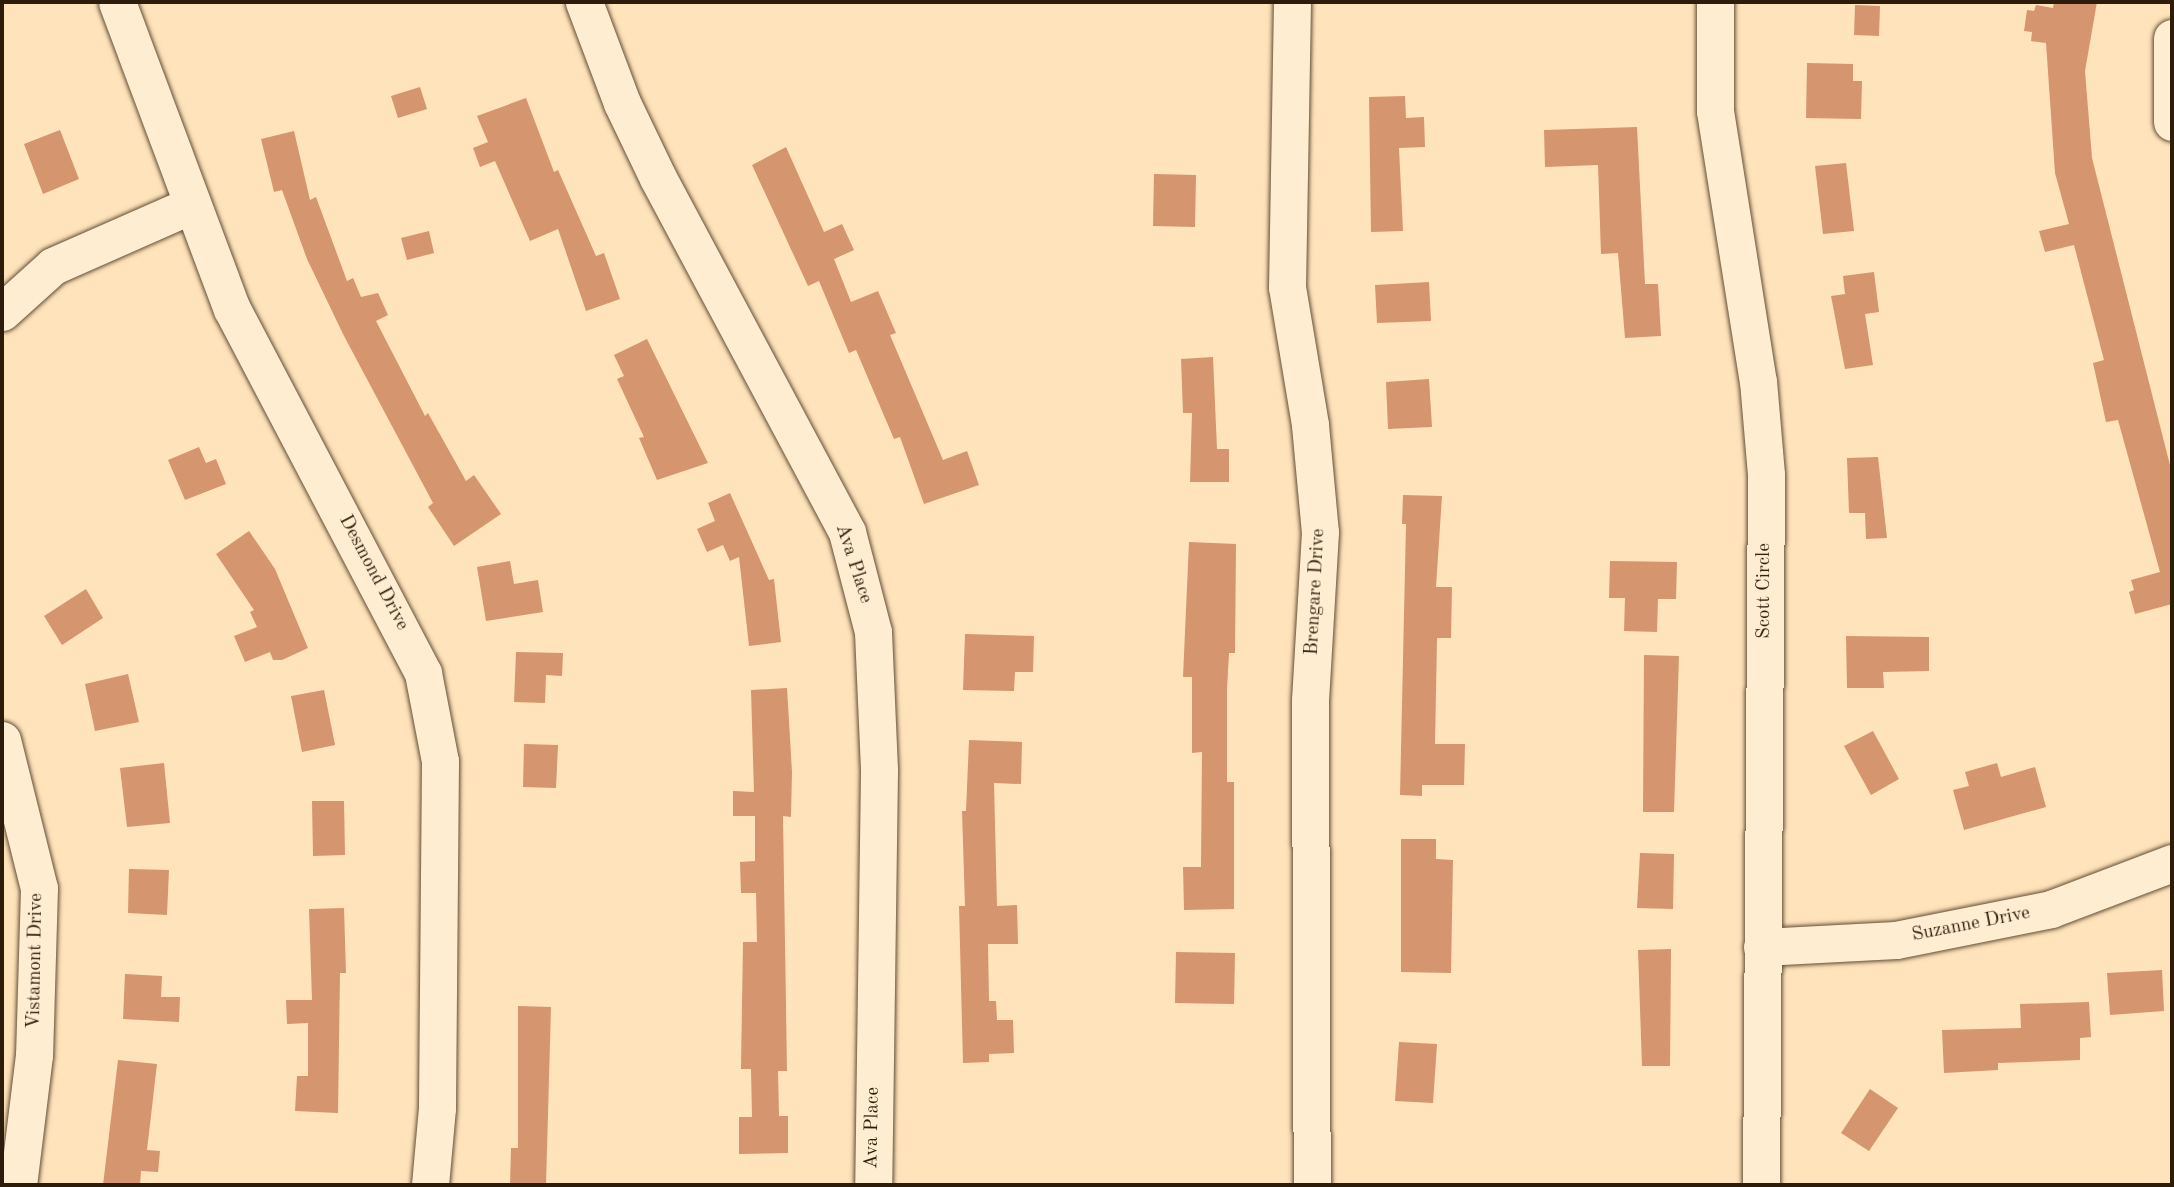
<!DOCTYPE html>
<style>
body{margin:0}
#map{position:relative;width:2174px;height:1187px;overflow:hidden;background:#ffe3ba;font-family:"Old Standard TT",serif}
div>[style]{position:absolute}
.building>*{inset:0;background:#d5956e}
.roads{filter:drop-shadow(0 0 2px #624e36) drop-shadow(0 0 2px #624e36)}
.minor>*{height:37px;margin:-18.5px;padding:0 18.5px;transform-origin:18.5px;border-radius:18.5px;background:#ffedd2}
span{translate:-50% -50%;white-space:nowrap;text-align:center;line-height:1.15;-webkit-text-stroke:5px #ffedd2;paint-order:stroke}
.street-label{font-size:19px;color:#2d1c0a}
.frame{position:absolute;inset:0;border:4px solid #2d1c0a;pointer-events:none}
</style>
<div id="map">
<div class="building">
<i style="clip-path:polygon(2054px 2px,2097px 2px,2085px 71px,2092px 158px,2172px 473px,2172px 604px,2135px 614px,2129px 592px,2134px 590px,2131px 580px,2160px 572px,2118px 420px,2106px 422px,2093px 363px,2104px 360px,2074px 245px,2045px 252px,2039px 231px,2069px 224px,2055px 173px,2046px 43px,2031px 41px,2032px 32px,2024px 31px,2027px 10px,2034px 11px,2036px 5px,2053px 8px)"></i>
<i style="clip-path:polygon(1855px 5px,1880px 6px,1879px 36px,1854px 35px)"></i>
<i style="clip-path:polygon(1807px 63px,1853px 64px,1853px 81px,1862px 81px,1861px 119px,1806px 118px)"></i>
<i style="clip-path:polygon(420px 87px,427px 109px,398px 118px,391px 96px)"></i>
<i style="clip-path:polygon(1405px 96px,1406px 118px,1424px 117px,1425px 147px,1399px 148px,1403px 231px,1371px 232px,1369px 97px)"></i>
<i style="clip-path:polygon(526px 98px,554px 172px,558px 170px,596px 256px,604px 253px,620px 299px,586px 311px,558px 229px,530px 241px,495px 161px,480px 167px,473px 148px,488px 142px,477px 116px)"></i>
<i style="clip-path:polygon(1637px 127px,1645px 284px,1658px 284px,1661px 336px,1625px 338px,1618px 253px,1601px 254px,1598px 165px,1545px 167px,1544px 130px)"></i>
<i style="clip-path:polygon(60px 130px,79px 179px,43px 194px,24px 144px)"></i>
<i style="clip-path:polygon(294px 131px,310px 200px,316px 197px,347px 281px,353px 278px,361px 297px,378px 293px,388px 315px,376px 321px,425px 416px,428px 413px,466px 481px,474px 475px,501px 514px,454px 546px,428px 507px,433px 503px,344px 336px,307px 259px,282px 190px,274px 192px,261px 139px)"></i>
<i style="clip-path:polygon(786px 147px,824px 232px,842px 224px,854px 250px,834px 259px,851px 302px,878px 291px,896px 333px,890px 335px,943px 460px,967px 451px,979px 485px,924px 504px,900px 437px,894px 439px,856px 350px,849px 353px,819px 281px,808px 286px,752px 165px)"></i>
<i style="clip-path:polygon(1846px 163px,1854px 231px,1823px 234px,1815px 166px)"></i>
<i style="clip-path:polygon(1154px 174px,1196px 175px,1195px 227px,1153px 226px)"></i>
<i style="clip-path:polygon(429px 231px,434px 253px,407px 260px,401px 238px)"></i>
<i style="clip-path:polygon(1874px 272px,1879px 312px,1865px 314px,1873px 365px,1845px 369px,1831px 296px,1845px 294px,1843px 276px)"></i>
<i style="clip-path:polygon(1429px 282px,1431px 321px,1377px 323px,1375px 285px)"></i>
<i style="clip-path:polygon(647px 339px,708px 463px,657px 480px,639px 438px,644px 437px,617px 379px,624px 376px,614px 355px)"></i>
<i style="clip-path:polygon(1213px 357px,1217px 449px,1229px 449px,1229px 482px,1190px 482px,1192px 413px,1183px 413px,1181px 359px)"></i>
<i style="clip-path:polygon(1429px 379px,1432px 427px,1388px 429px,1386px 382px)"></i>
<i style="clip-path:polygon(199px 447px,206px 463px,216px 459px,226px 484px,185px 500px,168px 460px)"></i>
<i style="clip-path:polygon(1878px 457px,1887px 538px,1866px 539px,1865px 513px,1849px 513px,1847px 458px)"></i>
<i style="clip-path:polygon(730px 493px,769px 580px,774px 579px,781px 642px,749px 646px,739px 557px,730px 561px,723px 545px,707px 552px,697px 529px,715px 521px,708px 503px)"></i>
<i style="clip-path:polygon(1403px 495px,1442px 496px,1436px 587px,1452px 587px,1451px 638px,1437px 638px,1435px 744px,1465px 744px,1464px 785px,1422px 785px,1422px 796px,1400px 795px,1406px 524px,1402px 524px)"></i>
<i style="clip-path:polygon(249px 531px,275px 569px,308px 648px,282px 660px,273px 660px,270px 652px,245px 662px,234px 636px,257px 627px,250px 612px,254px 610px,216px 554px)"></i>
<i style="clip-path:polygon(1189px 542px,1236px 544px,1235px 653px,1229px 653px,1227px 690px,1227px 782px,1234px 782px,1234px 909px,1184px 910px,1183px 867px,1201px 867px,1202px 752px,1192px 753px,1192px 677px,1183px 677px)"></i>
<i style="clip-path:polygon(510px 561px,514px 584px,538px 580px,543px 612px,486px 621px,477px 567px)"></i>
<i style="clip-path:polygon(1610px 561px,1677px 562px,1676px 599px,1658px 599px,1657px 632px,1624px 631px,1625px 598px,1609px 598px)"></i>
<i style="clip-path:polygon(86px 589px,103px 618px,62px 645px,44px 616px)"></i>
<i style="clip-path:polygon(965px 634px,1034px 636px,1033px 672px,1015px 672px,1014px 691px,963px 690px)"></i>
<i style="clip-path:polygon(1846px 636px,1929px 637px,1929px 671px,1883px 672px,1884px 688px,1847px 688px)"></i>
<i style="clip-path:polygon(516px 652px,563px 653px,562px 676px,546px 675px,545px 703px,514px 702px)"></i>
<i style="clip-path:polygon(1644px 655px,1679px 656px,1674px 812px,1643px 812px)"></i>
<i style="clip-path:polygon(128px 674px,139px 722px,95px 731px,85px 684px)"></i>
<i style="clip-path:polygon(787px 688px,792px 772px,791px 817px,783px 816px,787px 1071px,778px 1071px,779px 1116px,788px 1116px,788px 1153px,739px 1154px,739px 1117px,752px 1117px,751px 1069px,741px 1069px,743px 942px,757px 942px,756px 893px,741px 893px,740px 862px,755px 861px,755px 816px,733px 816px,733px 791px,754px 792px,751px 690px)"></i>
<i style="clip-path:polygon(324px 690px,335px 745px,302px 752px,291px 696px)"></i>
<i style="clip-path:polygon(1873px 731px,1899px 779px,1871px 795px,1844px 746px)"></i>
<i style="clip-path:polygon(969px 740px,1022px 742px,1021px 784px,994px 783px,997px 906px,1017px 905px,1018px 944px,988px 944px,989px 1001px,996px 1001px,997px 1020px,1013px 1020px,1014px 1053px,989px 1054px,989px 1062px,963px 1063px,959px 906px,965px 906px,962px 811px,966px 811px)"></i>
<i style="clip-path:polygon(524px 744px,558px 745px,556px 788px,523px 787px)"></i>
<i style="clip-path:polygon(164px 763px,170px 823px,127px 827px,120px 768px)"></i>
<i style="clip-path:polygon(1997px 763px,2001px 777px,2035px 767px,2046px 807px,1964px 830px,1953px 790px,1969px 786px,1965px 772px)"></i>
<i style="clip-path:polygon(312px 801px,344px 801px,345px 855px,313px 856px)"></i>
<i style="clip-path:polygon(1401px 839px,1436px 839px,1436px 859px,1453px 860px,1451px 973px,1401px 972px)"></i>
<i style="clip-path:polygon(1640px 853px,1674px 854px,1673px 909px,1637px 908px)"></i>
<i style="clip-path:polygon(129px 869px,169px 870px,167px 915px,128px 913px)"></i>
<i style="clip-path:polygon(344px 908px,346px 973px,340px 973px,338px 1113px,295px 1111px,297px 1076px,308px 1076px,308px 1023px,287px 1024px,286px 1000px,312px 1000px,309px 909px)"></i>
<i style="clip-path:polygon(1671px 949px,1670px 1066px,1642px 1066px,1638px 950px)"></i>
<i style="clip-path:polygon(1176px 952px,1235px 953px,1234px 1004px,1175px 1003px)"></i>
<i style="clip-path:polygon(2162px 970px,2164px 1011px,2110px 1015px,2107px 973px)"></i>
<i style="clip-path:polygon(125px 974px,162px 976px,161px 997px,180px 997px,179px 1022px,123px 1019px)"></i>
<i style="clip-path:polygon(2089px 1002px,2091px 1037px,2080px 1038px,2080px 1060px,1998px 1063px,1998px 1070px,1944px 1073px,1942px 1030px,2021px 1028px,2020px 1004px)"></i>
<i style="clip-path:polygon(518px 1006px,551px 1007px,546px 1185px,510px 1185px,511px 1148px,518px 1148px)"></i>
<i style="clip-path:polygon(1399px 1042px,1437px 1044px,1433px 1103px,1395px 1101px)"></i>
<i style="clip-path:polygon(118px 1060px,157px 1064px,147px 1150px,160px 1151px,158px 1172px,141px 1171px,140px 1185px,103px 1185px)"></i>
<i style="clip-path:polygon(1870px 1089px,1898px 1108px,1869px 1151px,1841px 1133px)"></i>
</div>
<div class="roads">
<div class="minor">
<i style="left:117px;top:2px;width:328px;rotate:69.5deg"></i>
<i style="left:232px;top:309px;width:411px;rotate:62.3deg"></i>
<i style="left:423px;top:673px;width:90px;rotate:79.1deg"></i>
<i style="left:440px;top:761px;width:347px;rotate:90.5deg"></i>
<i style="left:437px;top:1108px;width:77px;rotate:95.2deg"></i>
<i style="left:584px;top:2px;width:108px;rotate:69.4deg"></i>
<i style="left:622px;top:103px;width:83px;rotate:64.4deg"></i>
<i style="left:658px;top:178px;width:401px;rotate:61.9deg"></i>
<i style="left:847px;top:532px;width:103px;rotate:75.4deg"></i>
<i style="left:873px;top:632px;width:139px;rotate:87.5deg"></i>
<i style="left:879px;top:771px;width:414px;rotate:90.8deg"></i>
<i style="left:1292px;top:2px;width:285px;rotate:91deg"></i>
<i style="left:1287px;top:287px;width:140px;rotate:80.5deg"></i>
<i style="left:1310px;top:425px;width:107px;rotate:84.7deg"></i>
<i style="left:1320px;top:532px;width:168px;rotate:93.4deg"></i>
<i style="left:1310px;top:700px;width:485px;rotate:89.8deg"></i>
<i style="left:1715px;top:2px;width:109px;rotate:90deg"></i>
<i style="left:1715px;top:111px;width:273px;rotate:81deg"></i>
<i style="left:1758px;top:381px;width:94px;rotate:85.1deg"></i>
<i style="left:1766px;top:475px;width:710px;rotate:90.4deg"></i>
<i style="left:2172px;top:38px;width:84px;rotate:90deg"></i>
<i style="left:2px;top:312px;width:69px;rotate:-42deg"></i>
<i style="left:53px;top:266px;width:151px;rotate:-23.8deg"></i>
<i style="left:2px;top:740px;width:153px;rotate:76deg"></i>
<i style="left:39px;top:888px;width:167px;rotate:91.7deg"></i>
<i style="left:34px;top:1055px;width:131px;rotate:97deg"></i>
<i style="left:1762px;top:947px;width:134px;rotate:-3deg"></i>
<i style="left:1896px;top:940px;width:158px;rotate:-11.3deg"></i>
<i style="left:2051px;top:909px;width:129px;rotate:-20.8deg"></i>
</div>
</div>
<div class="street-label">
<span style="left:853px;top:564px;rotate:72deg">Ava Place</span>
<span style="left:373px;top:573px;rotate:62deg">Desmond Drive</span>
<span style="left:1765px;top:591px;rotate:-90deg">Scott Circle</span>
<span style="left:1316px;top:592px;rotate:-87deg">Brengare Drive</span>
<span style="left:1971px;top:925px;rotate:-11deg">Suzanne Drive</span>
<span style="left:36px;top:961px;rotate:-89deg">Vistamont Drive</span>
<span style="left:873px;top:1128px;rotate:-89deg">Ava Place</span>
</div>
<div class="frame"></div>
</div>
